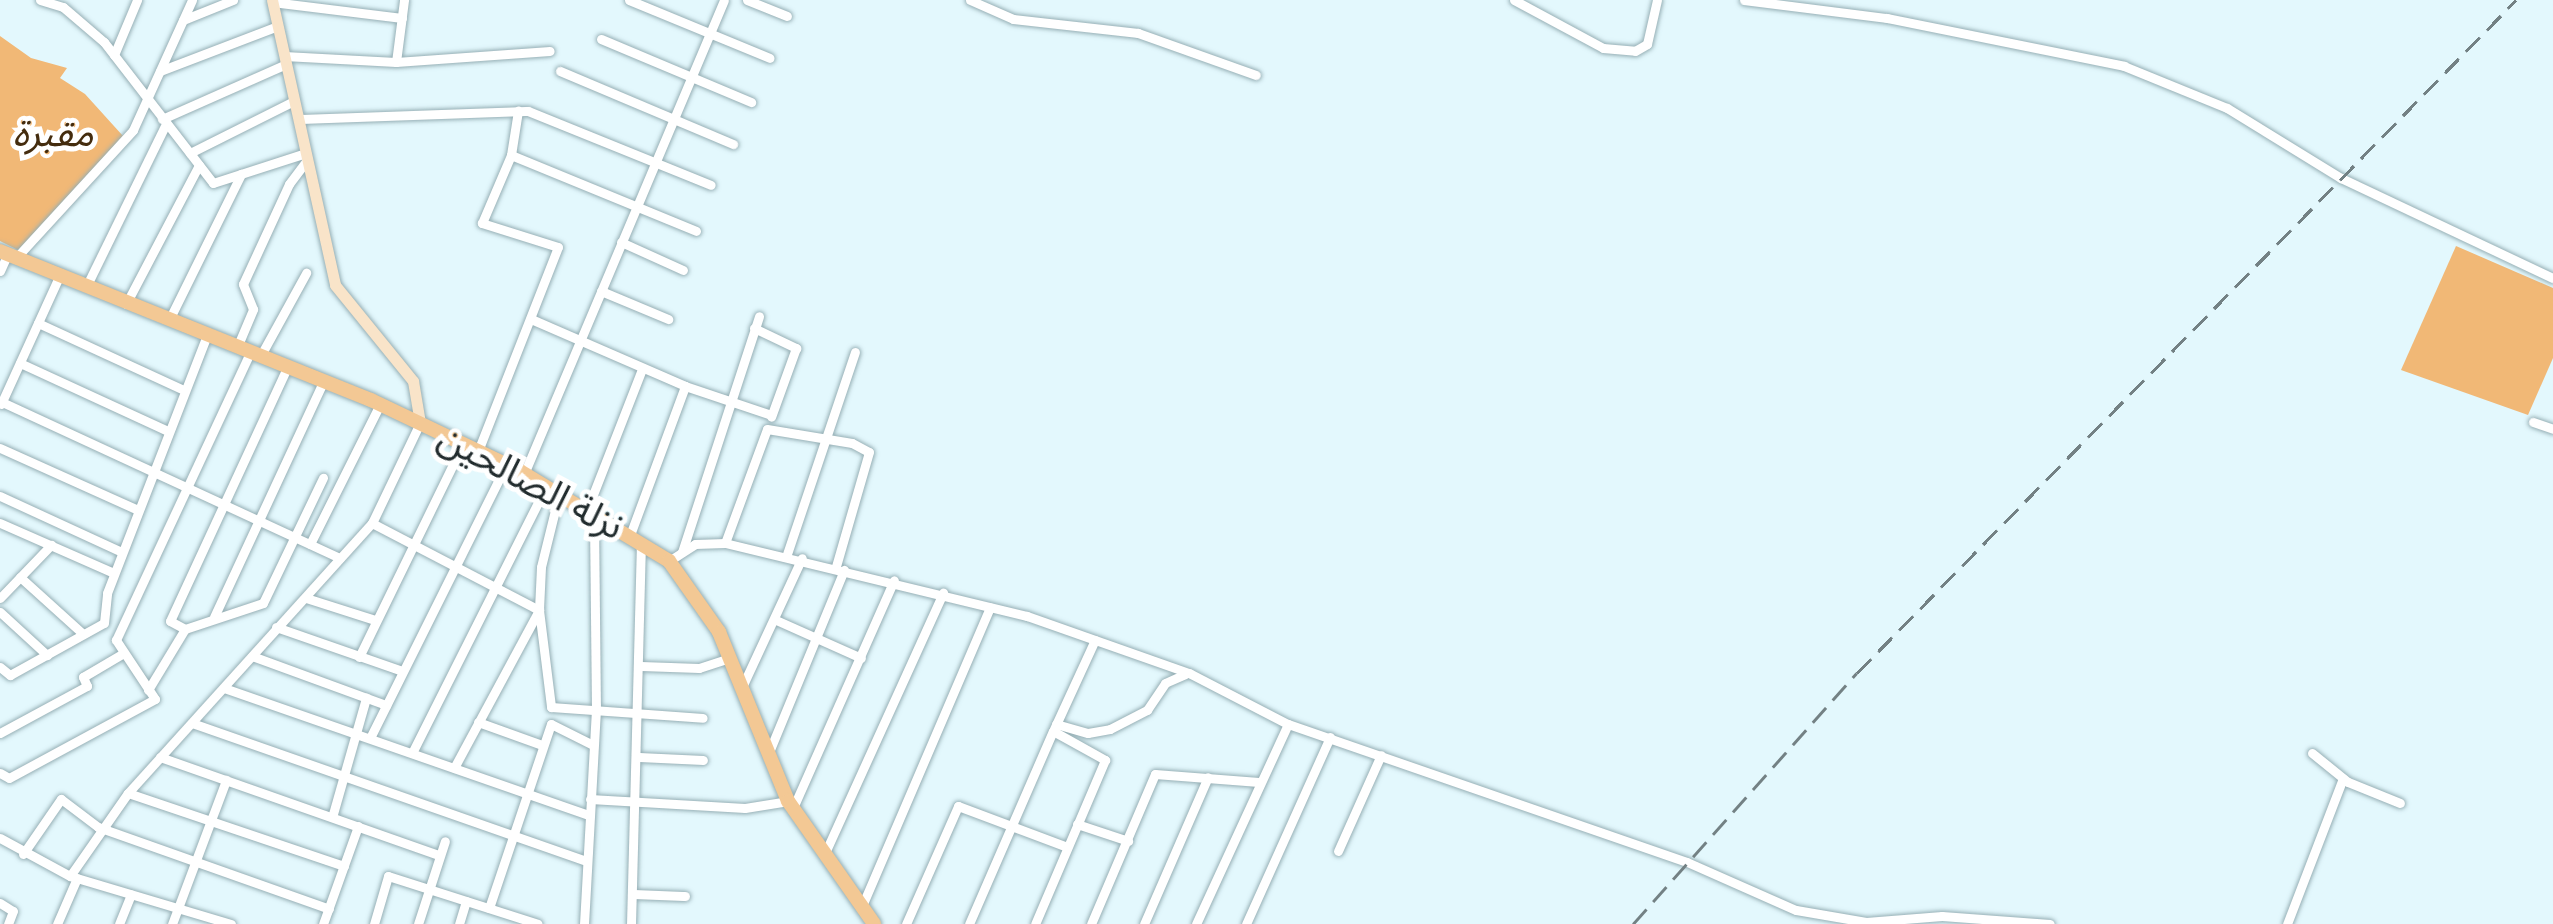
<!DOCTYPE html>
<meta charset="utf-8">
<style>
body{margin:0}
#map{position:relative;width:2553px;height:924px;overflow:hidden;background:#e3f8fd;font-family:"Zilla Slab","Noto Sans Arabic",serif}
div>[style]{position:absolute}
.green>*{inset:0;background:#f1b876}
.roads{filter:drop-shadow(0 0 2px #96afb5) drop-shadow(0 0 2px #96afb5)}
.street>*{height:9px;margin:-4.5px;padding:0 4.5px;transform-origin:4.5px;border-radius:4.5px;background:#fff}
.secondary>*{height:11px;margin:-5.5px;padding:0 5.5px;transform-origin:5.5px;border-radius:5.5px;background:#f9e4c9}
.primary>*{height:14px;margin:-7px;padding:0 7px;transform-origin:7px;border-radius:7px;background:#f3c894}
.rail>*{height:2.5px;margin-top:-1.25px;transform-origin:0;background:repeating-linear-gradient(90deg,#738184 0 20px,transparent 0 30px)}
span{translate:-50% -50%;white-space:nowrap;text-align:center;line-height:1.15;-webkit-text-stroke:10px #fff;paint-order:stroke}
.park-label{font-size:38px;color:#442c0e;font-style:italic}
.street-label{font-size:38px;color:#222c2e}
</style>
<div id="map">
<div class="green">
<i style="clip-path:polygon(0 36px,31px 58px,67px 68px,60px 78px,85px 94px,123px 136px,18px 250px,0 241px)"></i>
<i style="clip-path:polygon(2456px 246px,2553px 288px,2553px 358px,2528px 415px,2401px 370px)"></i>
</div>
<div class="roads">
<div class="street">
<i style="left:40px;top:0;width:24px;rotate:17deg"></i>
<i style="left:63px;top:7px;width:54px;rotate:40.5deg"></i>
<i style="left:104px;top:42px;width:178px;rotate:52.3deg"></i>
<i style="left:213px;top:183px;width:98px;rotate:-17.9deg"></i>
<i style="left:629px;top:0;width:152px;rotate:22.4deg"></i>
<i style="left:747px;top:0;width:43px;rotate:21.8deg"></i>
<i style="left:970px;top:0;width:47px;rotate:23.8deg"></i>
<i style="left:1013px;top:19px;width:126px;rotate:6.4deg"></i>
<i style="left:1138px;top:33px;width:125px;rotate:19.6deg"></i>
<i style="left:1514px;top:0;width:101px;rotate:28.3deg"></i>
<i style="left:1603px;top:48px;width:32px;rotate:5deg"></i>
<i style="left:1635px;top:51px;width:14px;rotate:-30deg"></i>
<i style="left:1647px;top:44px;width:45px;rotate:-77.2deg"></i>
<i style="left:1744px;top:0;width:144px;rotate:7.2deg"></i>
<i style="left:1887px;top:18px;width:242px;rotate:11.4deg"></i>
<i style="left:2124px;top:66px;width:111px;rotate:22.2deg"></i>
<i style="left:2227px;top:108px;width:134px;rotate:31.6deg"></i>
<i style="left:2341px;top:178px;width:234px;rotate:25.3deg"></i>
<i style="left:272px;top:2px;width:131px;rotate:7deg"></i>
<i style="left:183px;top:20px;width:54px;rotate:-21.8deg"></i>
<i style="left:601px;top:39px;width:163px;rotate:22.8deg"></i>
<i style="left:114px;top:55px;width:60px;rotate:-67.3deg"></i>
<i style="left:284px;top:56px;width:112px;rotate:3.1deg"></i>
<i style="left:396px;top:62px;width:63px;rotate:-82.6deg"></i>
<i style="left:396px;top:62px;width:154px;rotate:-4.1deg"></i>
<i style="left:160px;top:71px;width:126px;rotate:-20.9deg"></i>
<i style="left:560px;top:71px;width:188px;rotate:22.9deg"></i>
<i style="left:162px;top:119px;width:136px;rotate:-23.9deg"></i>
<i style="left:298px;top:119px;width:230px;rotate:-2deg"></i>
<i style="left:528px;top:111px;width:197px;rotate:22deg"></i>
<i style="left:190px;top:153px;width:116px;rotate:-26.6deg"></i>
<i style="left:511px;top:155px;width:200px;rotate:22.3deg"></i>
<i style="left:621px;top:242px;width:68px;rotate:24.3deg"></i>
<i style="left:15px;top:259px;width:175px;rotate:-47.5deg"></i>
<i style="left:133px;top:130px;width:143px;rotate:-65.6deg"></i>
<i style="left:0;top:271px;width:17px;rotate:-66deg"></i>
<i style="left:86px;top:287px;width:182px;rotate:-63.9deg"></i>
<i style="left:601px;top:291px;width:73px;rotate:22.7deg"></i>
<i style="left:126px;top:304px;width:157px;rotate:-62.3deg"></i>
<i style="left:531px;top:319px;width:168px;rotate:23.5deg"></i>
<i style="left:685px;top:386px;width:91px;rotate:18.6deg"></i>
<i style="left:169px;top:320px;width:163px;rotate:-63.7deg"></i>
<i style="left:38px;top:323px;width:161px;rotate:24.7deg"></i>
<i style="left:754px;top:328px;width:47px;rotate:25.5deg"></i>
<i style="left:796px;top:348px;width:73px;rotate:109.9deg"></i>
<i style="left:238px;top:345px;width:39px;rotate:-67deg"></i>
<i style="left:253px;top:309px;width:27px;rotate:-112deg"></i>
<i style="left:243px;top:284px;width:110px;rotate:-65.3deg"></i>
<i style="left:289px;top:184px;width:30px;rotate:-53deg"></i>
<i style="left:261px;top:355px;width:94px;rotate:-61.2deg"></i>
<i style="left:20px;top:363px;width:163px;rotate:24.7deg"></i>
<i style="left:2px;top:402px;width:372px;rotate:24.8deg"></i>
<i style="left:1px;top:404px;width:140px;rotate:-65.5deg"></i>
<i style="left:2533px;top:422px;width:21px;rotate:19deg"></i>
<i style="left:0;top:448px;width:151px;rotate:24.2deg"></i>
<i style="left:478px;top:451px;width:219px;rotate:-68.6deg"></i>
<i style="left:558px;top:247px;width:80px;rotate:-162.5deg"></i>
<i style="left:482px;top:223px;width:74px;rotate:-66.9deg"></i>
<i style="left:511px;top:155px;width:45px;rotate:-81deg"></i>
<i style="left:524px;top:474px;width:514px;rotate:-67.12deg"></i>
<i style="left:559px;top:494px;width:75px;rotate:103.9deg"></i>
<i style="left:541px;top:567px;width:43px;rotate:92.7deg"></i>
<i style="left:539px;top:610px;width:98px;rotate:82.9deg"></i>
<i style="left:551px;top:707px;width:152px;rotate:4.1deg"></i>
<i style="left:0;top:496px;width:134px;rotate:24.7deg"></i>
<i style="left:587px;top:510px;width:151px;rotate:-68.7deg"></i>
<i style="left:0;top:523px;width:124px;rotate:23.7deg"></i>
<i style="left:372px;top:523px;width:188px;rotate:27.5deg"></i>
<i style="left:539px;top:610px;width:179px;rotate:118.3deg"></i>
<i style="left:630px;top:535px;width:159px;rotate:-69.7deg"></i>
<i style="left:725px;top:543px;width:121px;rotate:-69.8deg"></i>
<i style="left:767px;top:429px;width:86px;rotate:9.4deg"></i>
<i style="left:852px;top:443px;width:19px;rotate:28deg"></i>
<i style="left:869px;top:452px;width:119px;rotate:106.1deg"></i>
<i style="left:310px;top:544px;width:157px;rotate:-63.4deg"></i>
<i style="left:682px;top:552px;width:248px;rotate:-71.9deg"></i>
<i style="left:787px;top:554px;width:213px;rotate:-71.4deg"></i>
<i style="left:669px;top:561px;width:31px;rotate:-33deg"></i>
<i style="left:695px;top:544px;width:30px;rotate:-2deg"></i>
<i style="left:725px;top:543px;width:311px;rotate:13.6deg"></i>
<i style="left:1027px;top:616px;width:172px;rotate:19.4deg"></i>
<i style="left:1189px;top:673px;width:111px;rotate:27.3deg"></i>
<i style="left:1288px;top:724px;width:422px;rotate:19.1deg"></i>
<i style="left:1687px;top:862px;width:119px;rotate:23.8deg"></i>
<i style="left:1796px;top:910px;width:71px;rotate:9.7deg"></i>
<i style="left:1866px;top:922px;width:76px;rotate:-4.5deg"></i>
<i style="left:1942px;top:916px;width:108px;rotate:4.2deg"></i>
<i style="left:20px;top:577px;width:85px;rotate:42.1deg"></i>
<i style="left:0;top:598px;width:74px;rotate:-46.1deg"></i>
<i style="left:306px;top:598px;width:72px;rotate:17.7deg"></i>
<i style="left:0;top:612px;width:64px;rotate:42.5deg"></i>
<i style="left:214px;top:617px;width:261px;rotate:-65.1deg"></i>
<i style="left:776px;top:620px;width:93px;rotate:24.1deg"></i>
<i style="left:276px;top:627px;width:133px;rotate:19.2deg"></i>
<i style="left:185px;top:629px;width:82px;rotate:-18.4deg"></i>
<i style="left:263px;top:603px;width:139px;rotate:-64.4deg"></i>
<i style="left:252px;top:656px;width:143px;rotate:20.1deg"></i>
<i style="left:359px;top:657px;width:237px;rotate:-64deg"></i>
<i style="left:641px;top:666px;width:58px;rotate:2deg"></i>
<i style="left:699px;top:668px;width:33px;rotate:-18deg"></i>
<i style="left:0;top:667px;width:13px;rotate:39deg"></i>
<i style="left:10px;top:675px;width:107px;rotate:-29deg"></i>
<i style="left:104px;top:623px;width:30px;rotate:-84deg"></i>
<i style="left:107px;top:593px;width:277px;rotate:-68.8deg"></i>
<i style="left:742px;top:687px;width:142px;rotate:-65.1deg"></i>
<i style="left:224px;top:688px;width:386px;rotate:19.2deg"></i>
<i style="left:148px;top:690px;width:71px;rotate:-58.8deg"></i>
<i style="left:185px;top:629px;width:17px;rotate:-152deg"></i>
<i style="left:170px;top:621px;width:281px;rotate:-65.2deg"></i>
<i style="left:478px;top:722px;width:68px;rotate:19.8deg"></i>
<i style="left:192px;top:723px;width:417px;rotate:19.3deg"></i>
<i style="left:1056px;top:724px;width:33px;rotate:16deg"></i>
<i style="left:1088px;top:733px;width:22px;rotate:-10deg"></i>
<i style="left:1110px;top:729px;width:42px;rotate:-27.2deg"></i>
<i style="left:1147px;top:710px;width:32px;rotate:-56deg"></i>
<i style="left:1165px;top:683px;width:22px;rotate:-24deg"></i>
<i style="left:1054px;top:729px;width:98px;rotate:-65.3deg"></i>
<i style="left:0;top:733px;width:99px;rotate:-28.4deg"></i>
<i style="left:87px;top:686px;width:10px;rotate:-114deg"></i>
<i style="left:83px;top:677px;width:45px;rotate:-30.5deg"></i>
<i style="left:370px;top:738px;width:305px;rotate:-63.5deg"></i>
<i style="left:769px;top:752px;width:197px;rotate:-67.6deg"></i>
<i style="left:412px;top:753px;width:299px;rotate:-63.3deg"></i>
<i style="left:2312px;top:753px;width:46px;rotate:38.9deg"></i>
<i style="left:2348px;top:782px;width:56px;rotate:22deg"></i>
<i style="left:160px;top:757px;width:296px;rotate:19.4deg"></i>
<i style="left:639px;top:757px;width:64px;rotate:2.7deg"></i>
<i style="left:0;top:773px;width:10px;rotate:29deg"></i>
<i style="left:9px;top:778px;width:166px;rotate:-28.4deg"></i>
<i style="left:155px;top:699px;width:71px;rotate:-123.5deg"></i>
<i style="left:116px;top:640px;width:319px;rotate:-65deg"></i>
<i style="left:128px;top:793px;width:228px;rotate:18.7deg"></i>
<i style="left:590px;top:799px;width:155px;rotate:3.3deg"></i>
<i style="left:745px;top:808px;width:44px;rotate:-9.2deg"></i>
<i style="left:793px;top:808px;width:249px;rotate:-66.1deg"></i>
<i style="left:333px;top:814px;width:121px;rotate:-74.1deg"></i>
<i style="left:1077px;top:824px;width:54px;rotate:18.4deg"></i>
<i style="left:0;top:838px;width:80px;rotate:28.5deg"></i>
<i style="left:70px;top:876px;width:168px;rotate:16.6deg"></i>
<i style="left:1338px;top:851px;width:105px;rotate:-65.9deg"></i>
<i style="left:825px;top:853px;width:286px;rotate:-65.6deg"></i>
<i style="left:23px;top:854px;width:67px;rotate:-55.4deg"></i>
<i style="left:61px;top:799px;width:46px;rotate:37.1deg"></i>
<i style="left:98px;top:827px;width:245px;rotate:19.5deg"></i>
<i style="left:70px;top:876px;width:101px;rotate:-55.1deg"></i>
<i style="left:128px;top:793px;width:364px;rotate:-47.9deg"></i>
<i style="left:372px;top:523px;width:111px;rotate:-64.4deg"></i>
<i style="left:632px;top:894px;width:53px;rotate:2.2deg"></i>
<i style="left:0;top:903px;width:15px;rotate:32deg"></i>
<i style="left:13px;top:911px;width:14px;rotate:111deg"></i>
<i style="left:862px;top:906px;width:325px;rotate:-66.8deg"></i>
<i style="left:489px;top:908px;width:194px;rotate:-71.4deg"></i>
<i style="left:551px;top:724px;width:47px;rotate:26.6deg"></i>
<i style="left:57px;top:924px;width:50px;rotate:-66.5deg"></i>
<i style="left:119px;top:924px;width:32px;rotate:-68deg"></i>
<i style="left:172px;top:924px;width:154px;rotate:-69.4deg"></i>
<i style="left:323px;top:924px;width:104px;rotate:-70.3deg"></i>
<i style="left:374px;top:924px;width:50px;rotate:-73.7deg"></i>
<i style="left:388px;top:876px;width:157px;rotate:17.7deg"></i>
<i style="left:418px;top:924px;width:87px;rotate:-72deg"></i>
<i style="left:459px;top:924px;width:24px;rotate:-73deg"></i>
<i style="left:584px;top:924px;width:213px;rotate:-86.8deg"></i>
<i style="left:596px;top:711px;width:197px;rotate:-90.6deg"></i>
<i style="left:631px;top:924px;width:382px;rotate:-88.5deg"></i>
<i style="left:906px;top:924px;width:129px;rotate:-66.2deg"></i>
<i style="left:958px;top:806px;width:116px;rotate:20.6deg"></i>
<i style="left:969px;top:924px;width:210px;rotate:-66.5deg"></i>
<i style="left:1053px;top:731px;width:60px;rotate:29.1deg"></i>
<i style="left:1105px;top:760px;width:178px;rotate:113.1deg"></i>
<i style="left:1091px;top:924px;width:163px;rotate:-66.9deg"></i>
<i style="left:1155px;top:774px;width:104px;rotate:4.4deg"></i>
<i style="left:1144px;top:924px;width:160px;rotate:-66.5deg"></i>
<i style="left:1196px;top:924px;width:220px;rotate:-65.3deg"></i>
<i style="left:1246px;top:924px;width:205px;rotate:-65.8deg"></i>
<i style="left:2287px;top:924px;width:156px;rotate:-69deg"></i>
</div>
<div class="secondary">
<i style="left:272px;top:0;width:292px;rotate:77.5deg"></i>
<i style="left:335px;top:285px;width:124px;rotate:50.9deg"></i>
<i style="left:413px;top:381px;width:43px;rotate:80.5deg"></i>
</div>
<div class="primary">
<i style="left:0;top:251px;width:400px;rotate:21.9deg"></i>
<i style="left:371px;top:400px;width:165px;rotate:25.5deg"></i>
<i style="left:520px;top:471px;width:174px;rotate:31.1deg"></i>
<i style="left:669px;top:561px;width:87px;rotate:54.8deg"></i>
<i style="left:719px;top:632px;width:183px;rotate:67.8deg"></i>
<i style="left:788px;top:801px;width:150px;rotate:55deg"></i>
</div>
</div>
<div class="rail">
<i style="left:1633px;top:924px;width:336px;rotate:-48.3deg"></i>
<i style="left:1857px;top:673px;width:942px;rotate:-45.6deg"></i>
</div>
<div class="park-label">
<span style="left:53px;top:134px">مقبرة</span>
</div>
<div class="street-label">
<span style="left:531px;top:482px;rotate:28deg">نزلة الصالحين</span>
</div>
</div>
